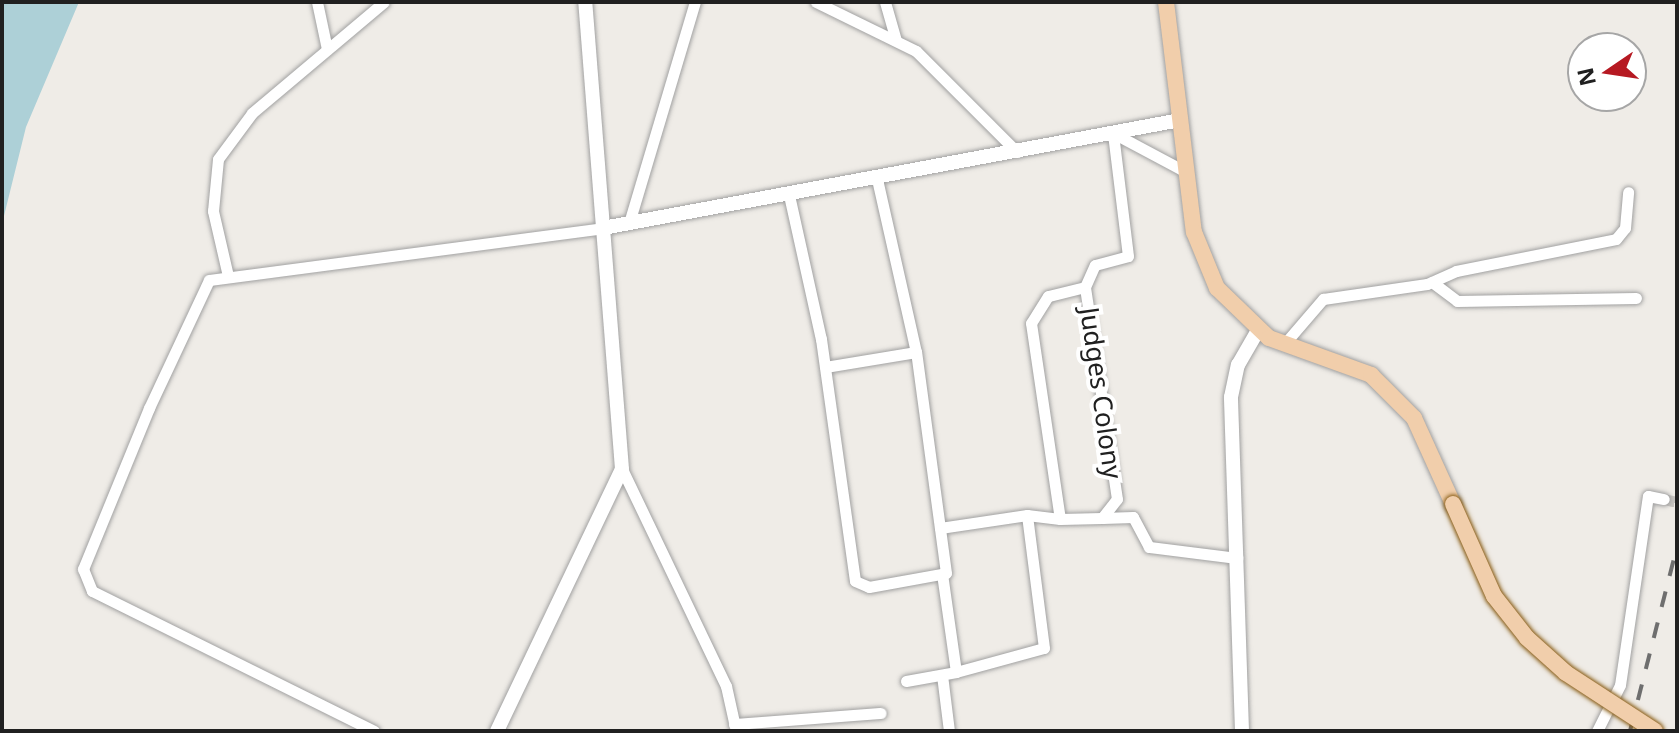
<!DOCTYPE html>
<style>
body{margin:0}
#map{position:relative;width:1679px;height:733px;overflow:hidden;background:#efece7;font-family:"Noto Sans",sans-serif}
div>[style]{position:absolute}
.water>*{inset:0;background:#add0d7}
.minor-tunnel>*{height:11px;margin-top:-5.5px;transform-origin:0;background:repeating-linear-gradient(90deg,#c6c3bf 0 11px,transparent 0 16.5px)}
.roads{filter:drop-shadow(0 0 2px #a1a1a1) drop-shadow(0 0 2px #a1a1a1)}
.minor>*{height:11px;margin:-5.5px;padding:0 5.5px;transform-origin:5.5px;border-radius:5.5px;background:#fff}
.tertiary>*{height:14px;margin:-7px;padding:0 7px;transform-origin:7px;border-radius:7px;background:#fff}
.primary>*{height:16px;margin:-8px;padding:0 8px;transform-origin:8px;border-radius:8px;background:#f1ceab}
.rail>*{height:4px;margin-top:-2px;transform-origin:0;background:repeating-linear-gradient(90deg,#6e6e6e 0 16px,transparent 0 32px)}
.bridges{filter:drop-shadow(0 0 2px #885b13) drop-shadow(0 0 2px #885b13)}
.primary-bridge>*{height:16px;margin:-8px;padding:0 8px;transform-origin:8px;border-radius:8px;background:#f1ceab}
span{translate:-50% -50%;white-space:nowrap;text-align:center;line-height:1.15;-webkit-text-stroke:8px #fff;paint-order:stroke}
.street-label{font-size:26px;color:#202020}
.frame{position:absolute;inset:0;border:4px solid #202020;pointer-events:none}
.north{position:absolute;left:1567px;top:32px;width:80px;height:80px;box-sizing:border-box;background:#fff;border:2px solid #a6a6a6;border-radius:50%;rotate:257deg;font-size:22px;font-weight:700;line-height:32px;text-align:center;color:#202020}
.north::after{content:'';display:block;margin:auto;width:28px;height:36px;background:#b61922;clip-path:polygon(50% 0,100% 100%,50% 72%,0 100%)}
</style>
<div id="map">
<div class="water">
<i style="clip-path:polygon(2px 2px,79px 2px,26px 127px,2px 224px)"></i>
</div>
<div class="minor-tunnel">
<i style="left:1664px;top:499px;width:13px;rotate:13deg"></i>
</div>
<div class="roads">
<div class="minor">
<i style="left:317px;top:2px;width:48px;rotate:78deg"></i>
<i style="left:816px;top:2px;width:111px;rotate:26.1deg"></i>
<i style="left:916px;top:51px;width:143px;rotate:45deg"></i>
<i style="left:885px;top:2px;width:40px;rotate:74deg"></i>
<i style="left:877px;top:179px;width:177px;rotate:77.3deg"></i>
<i style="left:789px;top:195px;width:148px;rotate:77.5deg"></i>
<i style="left:821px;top:339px;width:244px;rotate:82deg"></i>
<i style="left:855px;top:581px;width:15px;rotate:23deg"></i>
<i style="left:869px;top:587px;width:78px;rotate:-10.3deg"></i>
<i style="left:946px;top:573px;width:223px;rotate:-97.7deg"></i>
<i style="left:916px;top:352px;width:92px;rotate:170.6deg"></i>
<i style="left:629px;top:223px;width:231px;rotate:-73.4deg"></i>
<i style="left:228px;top:276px;width:67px;rotate:-103deg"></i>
<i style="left:213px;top:211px;width:52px;rotate:-84.5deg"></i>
<i style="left:218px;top:159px;width:57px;rotate:-53.5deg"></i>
<i style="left:252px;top:113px;width:172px;rotate:-40.1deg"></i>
<i style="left:1432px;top:282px;width:31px;rotate:37deg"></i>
<i style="left:1457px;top:301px;width:179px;rotate:-1deg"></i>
<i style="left:1085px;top:287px;width:38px;rotate:166deg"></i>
<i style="left:1048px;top:296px;width:32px;rotate:122deg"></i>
<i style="left:1031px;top:323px;width:198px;rotate:81.6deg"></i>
<i style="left:1060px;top:519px;width:42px;rotate:-1.4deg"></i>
<i style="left:1102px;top:518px;width:24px;rotate:-52deg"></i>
<i style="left:1117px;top:499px;width:214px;rotate:-98.6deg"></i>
<i style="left:1085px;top:287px;width:24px;rotate:-66deg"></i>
<i style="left:1095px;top:265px;width:34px;rotate:-15deg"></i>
<i style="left:1128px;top:256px;width:124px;rotate:-97deg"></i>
<i style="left:1113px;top:133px;width:83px;rotate:28.1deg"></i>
<i style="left:1286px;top:342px;width:57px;rotate:-49.3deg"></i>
<i style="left:1323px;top:299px;width:105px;rotate:-8.2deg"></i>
<i style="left:1427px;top:284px;width:32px;rotate:-24deg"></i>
<i style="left:1456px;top:271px;width:163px;rotate:-11.3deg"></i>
<i style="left:1616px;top:239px;width:14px;rotate:-51deg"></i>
<i style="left:1625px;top:228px;width:36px;rotate:-85deg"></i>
<i style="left:622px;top:469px;width:241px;rotate:64.4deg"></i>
<i style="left:726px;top:686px;width:46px;rotate:77.5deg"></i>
<i style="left:1102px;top:518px;width:31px;rotate:-2deg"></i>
<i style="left:1133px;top:517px;width:34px;rotate:62deg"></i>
<i style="left:1149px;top:547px;width:89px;rotate:7.1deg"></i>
<i style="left:940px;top:528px;width:88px;rotate:-8.5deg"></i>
<i style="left:1027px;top:515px;width:33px;rotate:7deg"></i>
<i style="left:956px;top:672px;width:91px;rotate:-15.3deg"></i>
<i style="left:1044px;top:648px;width:134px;rotate:-97.3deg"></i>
<i style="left:942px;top:675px;width:56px;rotate:82.9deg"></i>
<i style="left:906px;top:681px;width:51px;rotate:-10.2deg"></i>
<i style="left:956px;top:672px;width:99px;rotate:-98.1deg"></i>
<i style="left:734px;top:724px;width:147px;rotate:-4.3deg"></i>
<i style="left:374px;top:731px;width:315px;rotate:-153.6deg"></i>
<i style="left:92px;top:591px;width:24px;rotate:-112deg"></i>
<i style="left:83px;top:569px;width:174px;rotate:-67.7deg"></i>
<i style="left:149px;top:408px;width:141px;rotate:-64.9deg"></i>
<i style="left:209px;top:280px;width:397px;rotate:-7.5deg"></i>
<i style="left:1597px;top:731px;width:51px;rotate:-63.4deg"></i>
<i style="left:1620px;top:685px;width:191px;rotate:-81.6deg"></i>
<i style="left:1648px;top:496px;width:16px;rotate:11deg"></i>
</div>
<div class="tertiary">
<i style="left:603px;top:228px;width:587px;rotate:-10.6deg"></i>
<i style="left:497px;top:731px;width:290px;rotate:-64.5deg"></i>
<i style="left:622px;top:469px;width:468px;rotate:-94.5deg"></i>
<i style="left:1242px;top:731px;width:334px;rotate:-91.9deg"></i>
<i style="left:1231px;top:397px;width:33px;rotate:-78deg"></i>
<i style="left:1238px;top:365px;width:39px;rotate:-60deg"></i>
</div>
<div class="primary">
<i style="left:1166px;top:2px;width:232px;rotate:83.1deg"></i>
<i style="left:1194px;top:232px;width:61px;rotate:67.7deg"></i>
<i style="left:1217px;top:288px;width:72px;rotate:43.9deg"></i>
<i style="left:1269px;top:338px;width:109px;rotate:19.9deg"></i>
<i style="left:1371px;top:375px;width:61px;rotate:45deg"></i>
<i style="left:1414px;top:418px;width:94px;rotate:65.6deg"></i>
</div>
</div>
<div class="rail">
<i style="left:1630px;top:731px;width:190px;rotate:-75.7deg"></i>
</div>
<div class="bridges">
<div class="primary-bridge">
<i style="left:1453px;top:504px;width:101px;rotate:66deg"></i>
<i style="left:1494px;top:596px;width:53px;rotate:51.8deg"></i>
<i style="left:1527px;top:638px;width:52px;rotate:41.9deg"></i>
<i style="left:1566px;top:673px;width:106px;rotate:33.1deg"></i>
</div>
</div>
<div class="street-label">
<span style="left:1101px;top:393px;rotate:82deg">Judges Colony</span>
</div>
<div class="frame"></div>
<div class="north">N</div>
</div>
